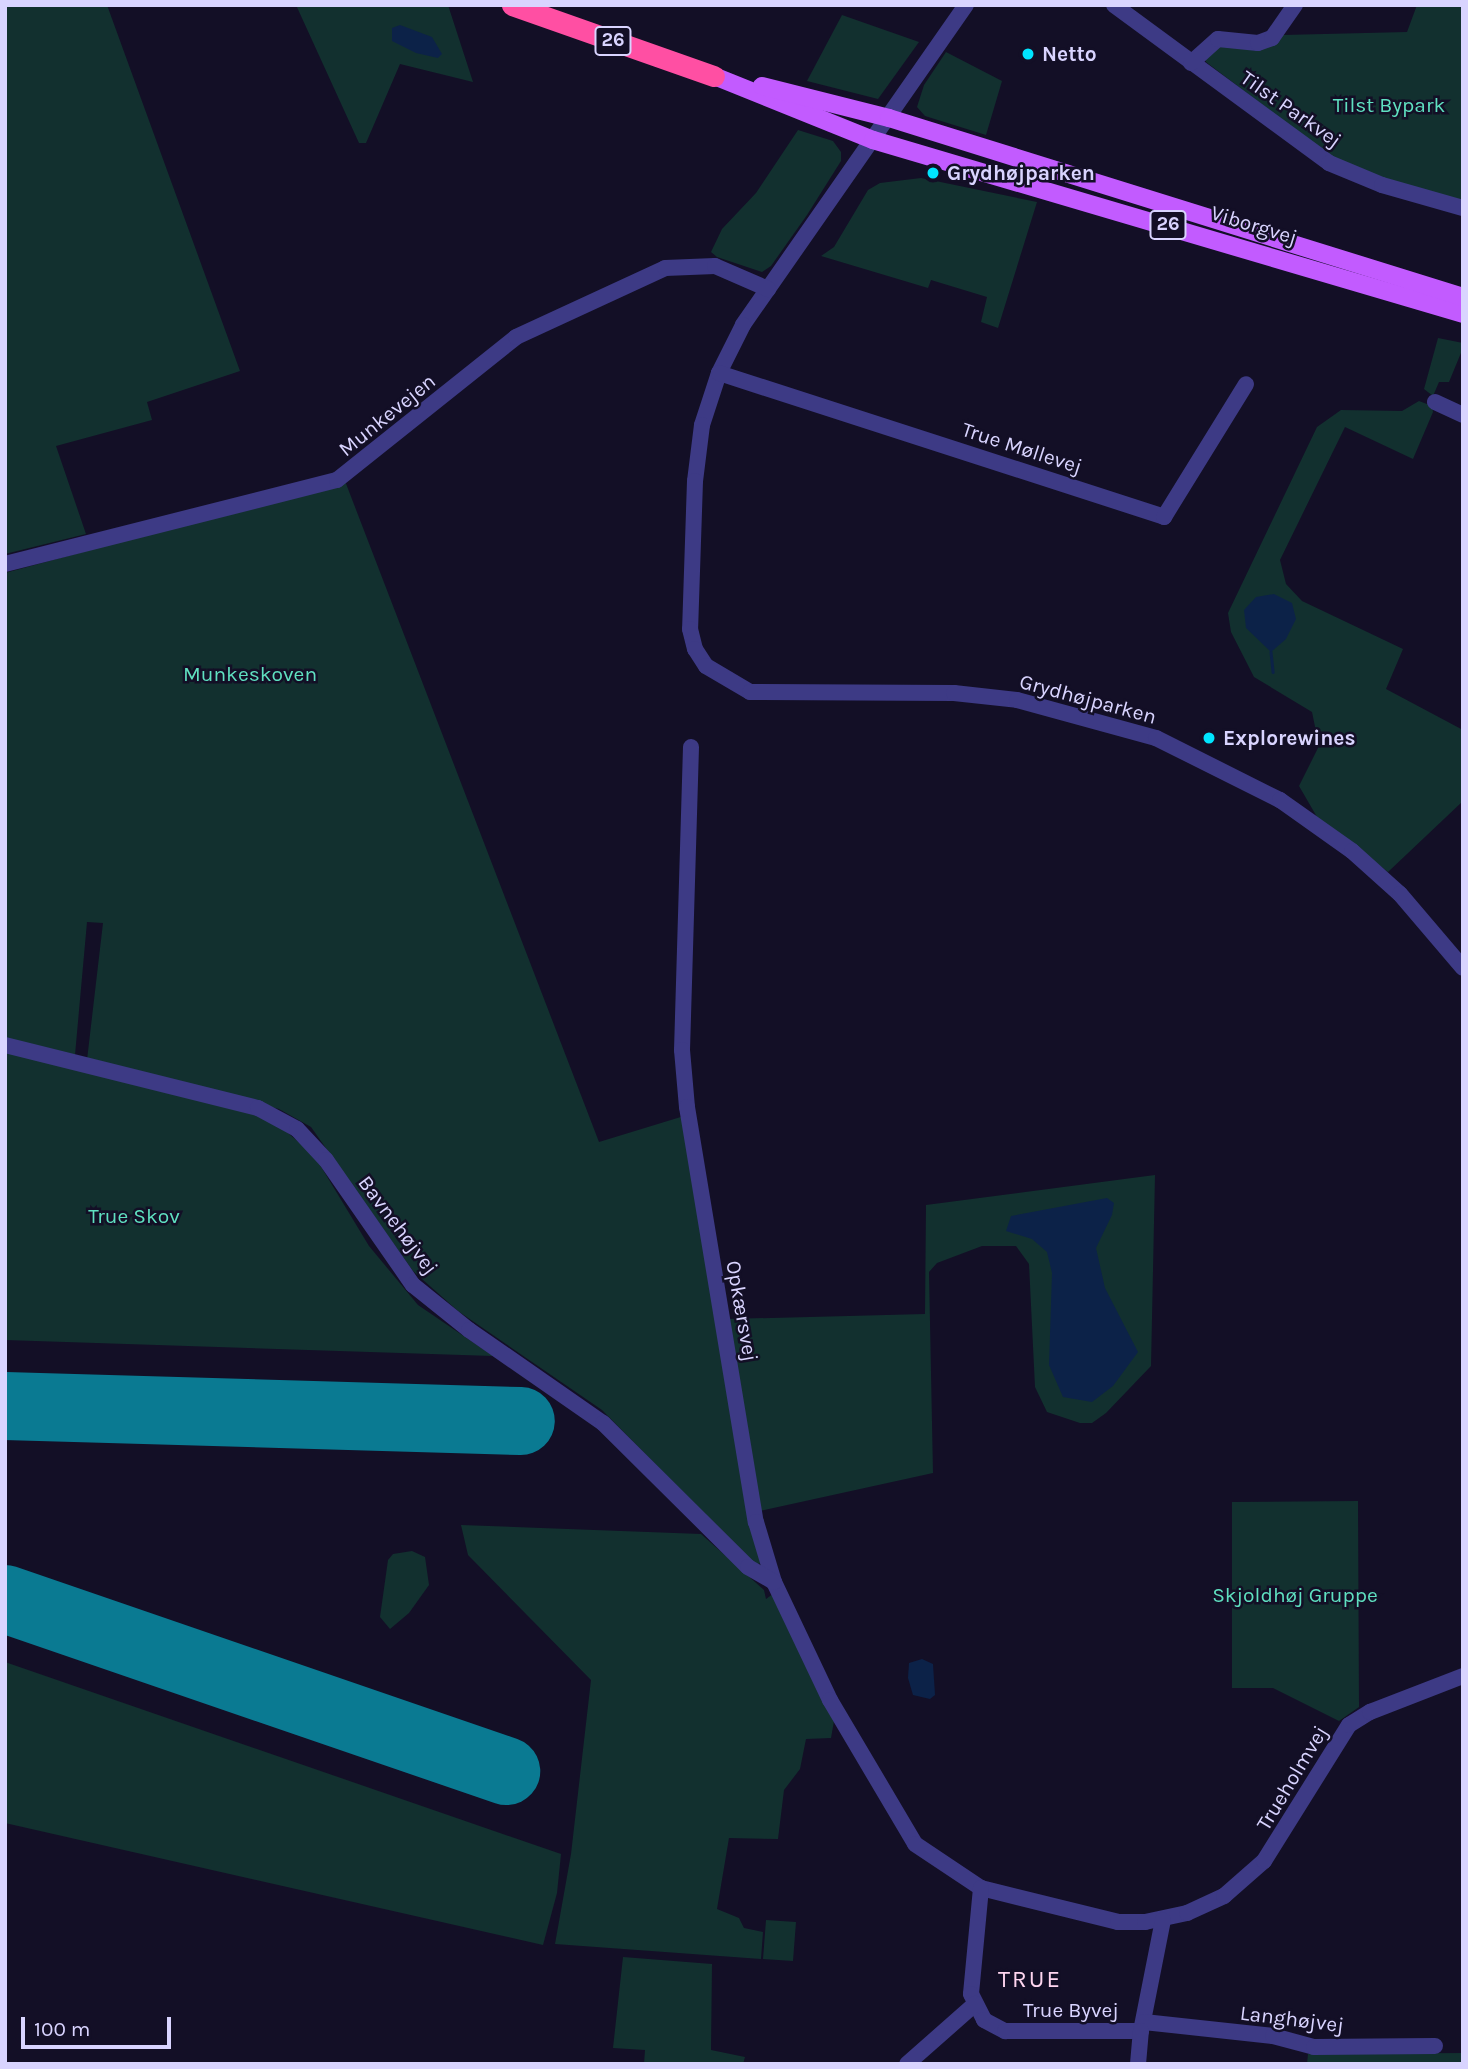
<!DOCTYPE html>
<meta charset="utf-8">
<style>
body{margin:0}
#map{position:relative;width:1468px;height:2069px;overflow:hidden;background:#130f26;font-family:Karla,sans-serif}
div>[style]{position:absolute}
.green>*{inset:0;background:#12302f}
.water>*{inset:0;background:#0c2248}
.stream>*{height:2.5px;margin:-1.25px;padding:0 1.25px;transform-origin:1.25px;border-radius:1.25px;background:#0c2248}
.runway>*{height:68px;margin:-34px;padding:0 34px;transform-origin:34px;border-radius:34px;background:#0a7a92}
.minor>*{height:16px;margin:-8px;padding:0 8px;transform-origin:8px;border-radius:8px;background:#3d3a85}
.major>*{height:18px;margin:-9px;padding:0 9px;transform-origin:9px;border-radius:9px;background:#c25bff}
.highway>*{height:21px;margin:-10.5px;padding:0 10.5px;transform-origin:10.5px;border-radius:10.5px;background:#ff4fa3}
.dots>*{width:19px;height:19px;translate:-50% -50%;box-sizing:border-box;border:4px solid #130f26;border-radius:50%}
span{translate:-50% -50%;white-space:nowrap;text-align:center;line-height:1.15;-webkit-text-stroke:5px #130f26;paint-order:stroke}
.shield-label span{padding:2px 5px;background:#130f26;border:2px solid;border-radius:5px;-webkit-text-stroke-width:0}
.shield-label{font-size:19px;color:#d9d4ff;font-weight:700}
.poi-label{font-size:21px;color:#d9d4ff;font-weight:700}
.left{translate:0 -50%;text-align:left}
.park-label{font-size:21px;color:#5fe0c0}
.street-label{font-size:21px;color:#d9d4ff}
.quarter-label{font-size:24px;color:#ffd6f0;letter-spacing:2px}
.frame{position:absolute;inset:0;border:7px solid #d9d4ff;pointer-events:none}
.scale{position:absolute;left:21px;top:2017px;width:150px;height:32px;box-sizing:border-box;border:4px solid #d9d4ff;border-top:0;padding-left:9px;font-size:21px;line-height:24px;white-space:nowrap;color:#d9d4ff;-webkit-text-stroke:5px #130f26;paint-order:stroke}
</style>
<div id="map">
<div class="green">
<i style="clip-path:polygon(5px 5px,107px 5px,240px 371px,147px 402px,152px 420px,56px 446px,86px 534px,5px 554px)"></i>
<i style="clip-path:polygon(296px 5px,448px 5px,473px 82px,400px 64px,366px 143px,359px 143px)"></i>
<i style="clip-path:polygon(1417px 5px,1463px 5px,1463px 203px,1363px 173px,1334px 159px,1206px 62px,1205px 54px,1215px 45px,1283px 35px,1407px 32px)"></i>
<i style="clip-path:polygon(842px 15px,919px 42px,878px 99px,807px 81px)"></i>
<i style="clip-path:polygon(946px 52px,1002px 81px,986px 135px,925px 116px,917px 107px,924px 85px)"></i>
<i style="clip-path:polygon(798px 130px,833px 141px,841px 152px,841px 161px,807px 215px,771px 266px,762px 272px,717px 257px,711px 252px,722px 229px,756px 193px)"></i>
<i style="clip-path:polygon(921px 178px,1037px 202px,998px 328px,981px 322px,987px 297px,931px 280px,928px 288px,821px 256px,834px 247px,868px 190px,880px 183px)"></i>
<i style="clip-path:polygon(1438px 338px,1463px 343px,1463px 348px,1449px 382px,1439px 382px,1433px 396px,1424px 389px)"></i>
<i style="clip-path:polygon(1419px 401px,1432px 406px,1433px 412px,1413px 459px,1345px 427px,1280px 560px,1286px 584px,1302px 601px,1403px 649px,1386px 689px,1463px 730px,1463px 801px,1388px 872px,1317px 817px,1299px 786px,1319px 746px,1312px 712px,1254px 677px,1231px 632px,1228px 613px,1317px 427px,1341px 410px,1402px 411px)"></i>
<i style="clip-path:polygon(345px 481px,599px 1142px,684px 1116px,761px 1563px,755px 1565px,602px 1410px,458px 1311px,413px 1271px,311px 1127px,279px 1109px,87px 1060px,103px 923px,87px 922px,75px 1055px,5px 1038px,5px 573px)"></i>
<i style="clip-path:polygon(5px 1050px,254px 1113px,282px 1128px,314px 1155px,369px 1246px,418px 1305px,493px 1356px,5px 1340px)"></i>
<i style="clip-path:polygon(1155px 1175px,1151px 1366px,1106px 1413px,1092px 1423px,1080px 1423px,1047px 1412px,1035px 1387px,1029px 1264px,1016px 1246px,982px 1246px,937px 1263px,929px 1272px,933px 1473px,760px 1511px,728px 1319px,925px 1314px,926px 1205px)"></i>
<i style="clip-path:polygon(1358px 1501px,1359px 1707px,1339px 1721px,1273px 1688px,1232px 1688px,1232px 1502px)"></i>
<i style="clip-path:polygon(461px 1525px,701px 1534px,764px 1590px,766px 1599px,773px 1594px,834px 1721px,831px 1738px,806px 1739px,800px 1769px,784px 1790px,778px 1839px,729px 1838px,717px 1909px,739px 1918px,744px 1928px,763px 1932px,761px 1959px,555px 1944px,571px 1854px,591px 1680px,468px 1555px)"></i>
<i style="clip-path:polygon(412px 1551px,425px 1557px,429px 1585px,409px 1613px,390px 1629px,380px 1617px,388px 1560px,393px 1554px)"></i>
<i style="clip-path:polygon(5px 1662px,561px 1854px,557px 1893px,543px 1945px,5px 1823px)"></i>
<i style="clip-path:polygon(766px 1920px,796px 1922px,793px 1961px,763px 1959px)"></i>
<i style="clip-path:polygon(623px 1957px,712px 1964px,711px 2050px,745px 2057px,743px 2064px,644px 2064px,645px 2050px,613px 2048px)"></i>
<i style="clip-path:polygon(1463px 2053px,1463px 2064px,1307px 2064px,1308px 2054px)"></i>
</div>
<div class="water">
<i style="clip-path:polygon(400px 25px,432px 37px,442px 54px,438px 58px,416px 53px,392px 41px,392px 28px)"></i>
<i style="clip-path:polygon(1274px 594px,1292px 603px,1296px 619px,1286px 639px,1271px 652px,1246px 628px,1244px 610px,1256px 597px)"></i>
<i style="clip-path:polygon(1107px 1198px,1114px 1203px,1112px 1215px,1096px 1248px,1105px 1288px,1138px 1352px,1113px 1386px,1092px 1402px,1063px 1397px,1049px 1365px,1052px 1273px,1047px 1252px,1032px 1239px,1006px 1231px,1011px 1216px)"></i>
<i style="clip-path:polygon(922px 1659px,933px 1664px,935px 1695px,930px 1699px,913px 1695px,908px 1678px,909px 1663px)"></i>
</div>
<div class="stream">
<i style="left:1271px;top:652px;width:20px;rotate:84deg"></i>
</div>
<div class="runway">
<i style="left:5px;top:1406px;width:516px;rotate:1.67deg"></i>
<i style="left:5px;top:1599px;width:530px;rotate:18.95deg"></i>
</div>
<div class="minor">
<i style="left:966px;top:5px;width:390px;rotate:124.9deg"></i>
<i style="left:743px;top:325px;width:54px;rotate:116.6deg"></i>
<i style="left:719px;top:373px;width:55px;rotate:108.1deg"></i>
<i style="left:702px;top:425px;width:56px;rotate:97.1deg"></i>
<i style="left:695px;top:481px;width:148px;rotate:91.9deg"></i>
<i style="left:690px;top:629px;width:21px;rotate:76deg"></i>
<i style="left:695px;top:649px;width:20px;rotate:57deg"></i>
<i style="left:706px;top:666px;width:51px;rotate:30.6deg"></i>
<i style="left:750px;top:692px;width:204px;rotate:0.3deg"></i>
<i style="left:954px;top:693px;width:63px;rotate:6.3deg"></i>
<i style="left:1017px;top:700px;width:144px;rotate:15.3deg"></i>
<i style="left:1156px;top:738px;width:139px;rotate:26.6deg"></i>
<i style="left:1280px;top:800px;width:88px;rotate:35.3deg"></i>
<i style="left:1352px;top:851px;width:64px;rotate:41.9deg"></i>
<i style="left:1400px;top:894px;width:97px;rotate:49.6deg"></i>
<i style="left:1114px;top:5px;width:267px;rotate:36.3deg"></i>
<i style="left:1329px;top:163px;width:57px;rotate:22.5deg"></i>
<i style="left:1382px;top:185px;width:84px;rotate:15.9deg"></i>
<i style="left:1191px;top:63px;width:36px;rotate:-42deg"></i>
<i style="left:1218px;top:39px;width:40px;rotate:5.7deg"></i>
<i style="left:1258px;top:43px;width:15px;rotate:-20deg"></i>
<i style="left:1272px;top:38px;width:40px;rotate:-55.1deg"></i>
<i style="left:719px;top:373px;width:468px;rotate:17.9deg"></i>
<i style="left:1164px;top:517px;width:156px;rotate:-58.3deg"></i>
<i style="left:1435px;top:402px;width:31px;rotate:25deg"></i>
<i style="left:5px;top:564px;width:342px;rotate:-14.2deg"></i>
<i style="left:337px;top:480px;width:229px;rotate:-38.6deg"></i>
<i style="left:516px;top:337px;width:164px;rotate:-24.8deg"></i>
<i style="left:665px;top:268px;width:50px;rotate:-2.3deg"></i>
<i style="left:715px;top:266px;width:58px;rotate:23.5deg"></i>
<i style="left:691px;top:747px;width:303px;rotate:91.7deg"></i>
<i style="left:682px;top:1050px;width:57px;rotate:85deg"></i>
<i style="left:687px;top:1107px;width:421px;rotate:80.6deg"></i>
<i style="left:756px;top:1522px;width:63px;rotate:73.3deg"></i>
<i style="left:774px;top:1582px;width:131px;rotate:64.6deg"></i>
<i style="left:830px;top:1700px;width:167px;rotate:59.4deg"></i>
<i style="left:915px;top:1844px;width:79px;rotate:33.7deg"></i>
<i style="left:981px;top:1888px;width:141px;rotate:13.9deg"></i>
<i style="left:1118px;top:1922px;width:27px"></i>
<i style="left:1145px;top:1922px;width:43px;rotate:-12.1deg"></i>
<i style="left:1187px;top:1913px;width:41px;rotate:-24.7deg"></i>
<i style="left:1224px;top:1896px;width:53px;rotate:-41.2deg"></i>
<i style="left:1264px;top:1861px;width:160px;rotate:-58deg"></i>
<i style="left:1349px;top:1725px;width:25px;rotate:-32deg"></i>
<i style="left:1370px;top:1712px;width:100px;rotate:-21.2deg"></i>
<i style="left:5px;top:1045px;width:261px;rotate:14deg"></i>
<i style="left:258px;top:1108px;width:44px;rotate:28.3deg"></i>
<i style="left:297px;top:1129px;width:42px;rotate:46.9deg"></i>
<i style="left:326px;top:1160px;width:152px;rotate:55.2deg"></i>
<i style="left:413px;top:1285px;width:72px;rotate:38.8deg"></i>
<i style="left:469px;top:1330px;width:163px;rotate:34.8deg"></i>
<i style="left:603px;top:1423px;width:204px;rotate:44.8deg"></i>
<i style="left:748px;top:1567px;width:30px;rotate:30deg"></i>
<i style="left:981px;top:1888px;width:106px;rotate:95.4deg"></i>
<i style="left:971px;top:1994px;width:29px;rotate:63deg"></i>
<i style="left:984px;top:2020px;width:24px;rotate:28deg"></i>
<i style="left:1005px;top:2031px;width:136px"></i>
<i style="left:1141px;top:2031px;width:113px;rotate:-78.8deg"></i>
<i style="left:1144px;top:2022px;width:130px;rotate:6.2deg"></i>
<i style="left:1273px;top:2036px;width:42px;rotate:15deg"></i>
<i style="left:1314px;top:2047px;width:121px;rotate:-0.5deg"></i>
<i style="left:907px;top:2064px;width:91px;rotate:-41.4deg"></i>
<i style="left:1138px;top:2064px;width:33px;rotate:-85deg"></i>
</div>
<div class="major">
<i style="left:714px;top:76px;width:171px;rotate:21.9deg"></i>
<i style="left:873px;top:140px;width:615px;rotate:16.43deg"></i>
<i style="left:762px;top:86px;width:131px;rotate:14.1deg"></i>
<i style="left:889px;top:118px;width:601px;rotate:17.32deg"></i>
</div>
<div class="highway">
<i style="left:512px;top:5px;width:214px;rotate:19.4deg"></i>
</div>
<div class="dots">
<i style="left:1028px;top:54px;background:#00e5ff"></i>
<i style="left:933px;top:173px;background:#00e5ff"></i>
<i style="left:1209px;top:738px;background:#00e5ff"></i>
</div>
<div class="shield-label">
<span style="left:613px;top:41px">26</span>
<span style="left:1168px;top:225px">26</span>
</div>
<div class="poi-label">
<span class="left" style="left:1042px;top:54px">Netto</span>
<span class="left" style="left:947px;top:173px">Grydhøjparken</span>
<span class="left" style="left:1223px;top:738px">Explorewines</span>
</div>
<div class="park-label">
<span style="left:1389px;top:105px">Tilst Bypark</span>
<span style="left:250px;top:674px">Munkeskoven</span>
<span style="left:134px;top:1216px">True Skov</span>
<span style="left:1295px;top:1595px">Skjoldhøj Gruppe</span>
</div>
<div class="street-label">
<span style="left:1291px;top:109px;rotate:35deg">Tilst Parkvej</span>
<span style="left:1254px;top:225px;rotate:17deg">Viborgvej</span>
<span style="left:387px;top:415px;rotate:-39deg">Munkevejen</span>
<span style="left:1022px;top:448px;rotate:18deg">True Møllevej</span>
<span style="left:1088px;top:699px;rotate:15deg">Grydhøjparken</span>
<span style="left:398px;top:1225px;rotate:53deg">Bavnehøjvej</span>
<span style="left:742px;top:1311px;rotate:80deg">Opkærsvej</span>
<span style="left:1292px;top:1778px;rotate:-59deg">Trueholmvej</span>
<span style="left:1071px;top:2010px">True Byvej</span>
<span style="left:1292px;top:2019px;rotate:7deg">Langhøjvej</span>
</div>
<div class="quarter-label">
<span style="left:1030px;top:1980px">TRUE</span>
</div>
<div class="frame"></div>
<div class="scale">100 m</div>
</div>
